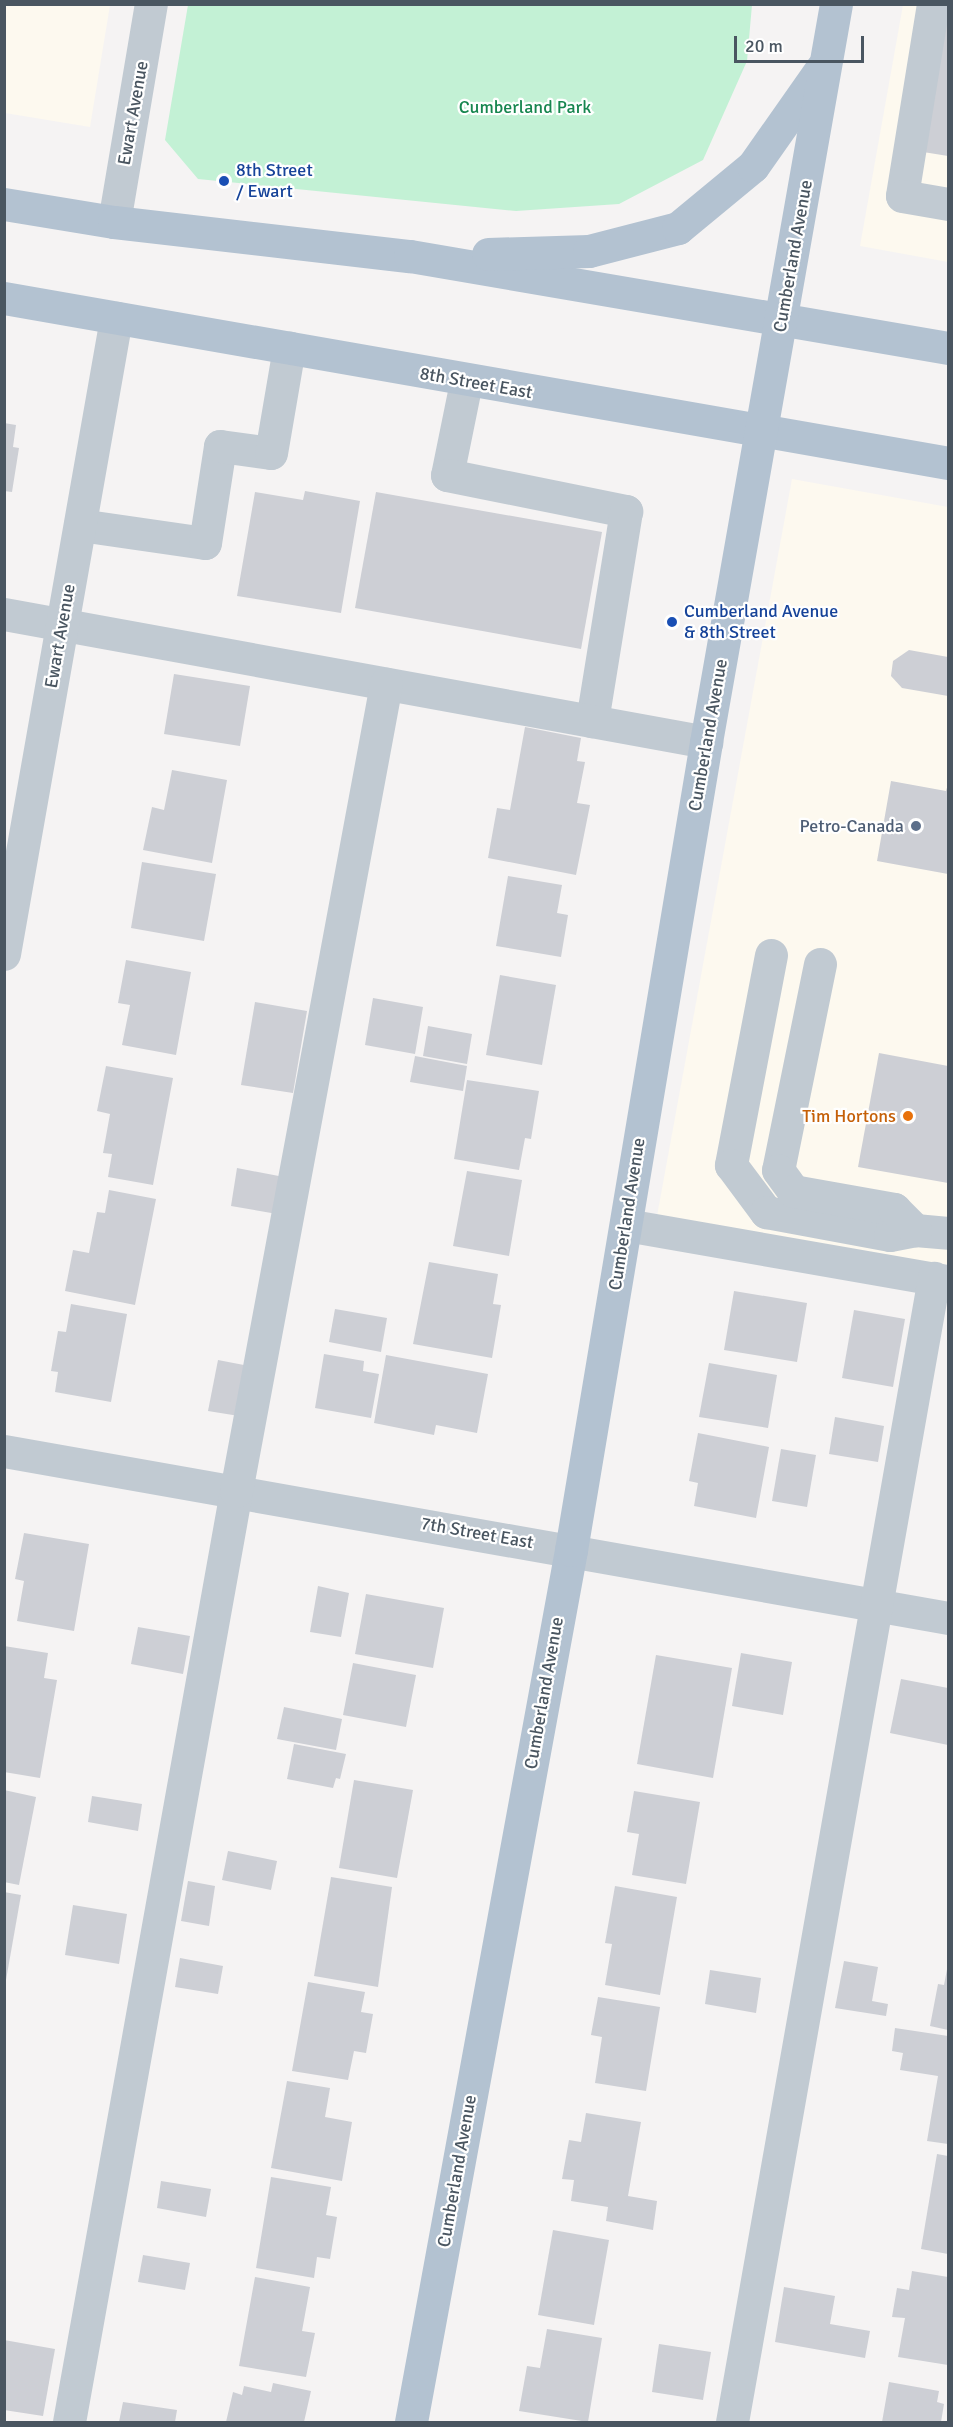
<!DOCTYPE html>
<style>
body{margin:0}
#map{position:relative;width:953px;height:2427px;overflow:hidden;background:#f5f3f3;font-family:Signika,sans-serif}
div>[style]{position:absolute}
.commercial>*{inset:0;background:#fdf9ef}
.green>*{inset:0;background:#c3f1d5}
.building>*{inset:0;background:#cdcfd5}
.minor>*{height:33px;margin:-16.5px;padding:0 16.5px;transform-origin:16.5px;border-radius:16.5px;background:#c1cad2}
.major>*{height:33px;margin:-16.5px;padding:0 16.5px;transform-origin:16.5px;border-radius:16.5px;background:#b3c2d1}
.dots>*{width:16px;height:16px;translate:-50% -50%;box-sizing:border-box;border:3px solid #fff;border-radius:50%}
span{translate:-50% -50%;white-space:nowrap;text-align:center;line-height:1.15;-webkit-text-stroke:4.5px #fff;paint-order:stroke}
.park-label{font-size:18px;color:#17864f}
.street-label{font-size:18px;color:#4a5661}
.transit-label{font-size:18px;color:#164399}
.left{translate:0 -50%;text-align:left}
.service-label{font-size:18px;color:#4e5e75}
.right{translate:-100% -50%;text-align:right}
.food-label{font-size:18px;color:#c56008}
.frame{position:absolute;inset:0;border:6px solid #4a5661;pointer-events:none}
.scale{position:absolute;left:734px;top:36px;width:130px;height:27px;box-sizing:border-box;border:3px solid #4a5661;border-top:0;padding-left:8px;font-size:18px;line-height:21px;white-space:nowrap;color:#4a5661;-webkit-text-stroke:4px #fff;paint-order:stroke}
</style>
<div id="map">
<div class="commercial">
<i style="clip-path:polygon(4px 5px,110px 5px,90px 127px,5px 113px)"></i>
<i style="clip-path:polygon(903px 5px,948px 5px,948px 262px,860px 246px)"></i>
<i style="clip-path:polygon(792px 479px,948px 507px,948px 1266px,657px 1216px)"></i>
</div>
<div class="green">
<i style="clip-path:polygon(188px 5px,188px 4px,752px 5px,747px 61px,703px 160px,619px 204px,516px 211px,198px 179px,165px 140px)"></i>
</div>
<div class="building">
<i style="clip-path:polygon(948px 4px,948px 156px,917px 151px)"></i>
<i style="clip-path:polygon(4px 423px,16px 425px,13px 447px,19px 448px,12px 492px,4px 491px)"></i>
<i style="clip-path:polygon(305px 491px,360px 501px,341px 613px,237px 596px,255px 492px,303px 500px)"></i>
<i style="clip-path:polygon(376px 492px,602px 532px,581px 649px,355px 608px)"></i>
<i style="clip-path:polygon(909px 650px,948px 657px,948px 696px,902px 688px,891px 676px,893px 661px)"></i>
<i style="clip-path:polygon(174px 674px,250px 686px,240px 746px,164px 734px)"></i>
<i style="clip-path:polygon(525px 727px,581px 738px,577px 761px,585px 762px,577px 803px,590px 805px,576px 875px,488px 858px,497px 808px,510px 810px)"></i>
<i style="clip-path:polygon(172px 770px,227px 780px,212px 863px,143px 850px,152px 807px,164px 810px)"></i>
<i style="clip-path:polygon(891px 781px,946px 791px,948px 784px,948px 874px,877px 861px)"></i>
<i style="clip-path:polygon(142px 862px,216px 874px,204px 941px,131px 928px)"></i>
<i style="clip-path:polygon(508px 876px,562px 885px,557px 913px,568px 915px,561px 957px,496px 946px)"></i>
<i style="clip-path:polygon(126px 960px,191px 972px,176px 1055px,122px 1045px,130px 1005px,118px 1003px)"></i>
<i style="clip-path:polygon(500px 975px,556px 985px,542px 1065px,486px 1055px)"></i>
<i style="clip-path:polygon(373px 998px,423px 1007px,415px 1054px,365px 1045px)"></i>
<i style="clip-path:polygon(255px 1002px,307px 1011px,293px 1093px,241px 1085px)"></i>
<i style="clip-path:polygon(428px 1026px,472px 1034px,467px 1064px,423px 1056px)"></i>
<i style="clip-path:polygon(879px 1053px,948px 1066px,948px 1183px,858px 1167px)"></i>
<i style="clip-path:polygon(415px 1056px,467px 1066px,463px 1091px,410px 1082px)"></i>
<i style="clip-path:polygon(106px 1066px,173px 1078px,153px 1185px,108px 1177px,112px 1154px,103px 1153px,110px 1114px,97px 1111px)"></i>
<i style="clip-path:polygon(467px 1080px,539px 1091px,531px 1139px,525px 1138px,519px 1170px,454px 1159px)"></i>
<i style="clip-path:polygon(237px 1168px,284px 1177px,277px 1214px,231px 1206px)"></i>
<i style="clip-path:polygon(467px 1171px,522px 1180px,509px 1256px,453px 1246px)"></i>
<i style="clip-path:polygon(109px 1190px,156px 1199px,135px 1305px,65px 1291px,73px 1250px,89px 1253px,97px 1212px,105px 1213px)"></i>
<i style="clip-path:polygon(429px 1262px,498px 1274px,493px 1304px,501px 1305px,492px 1358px,413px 1344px)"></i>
<i style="clip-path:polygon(734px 1291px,807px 1303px,797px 1362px,724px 1350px)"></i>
<i style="clip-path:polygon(71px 1304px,127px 1314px,111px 1402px,55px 1392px,58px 1372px,51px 1371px,58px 1331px,66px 1332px)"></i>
<i style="clip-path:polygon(335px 1309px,387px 1318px,381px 1352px,329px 1342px)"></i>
<i style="clip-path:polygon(854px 1310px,905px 1319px,893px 1387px,842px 1378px)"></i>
<i style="clip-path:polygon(324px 1354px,364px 1361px,363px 1371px,379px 1374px,371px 1418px,315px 1408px)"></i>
<i style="clip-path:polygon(386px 1355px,488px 1374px,477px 1433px,436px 1425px,434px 1435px,374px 1423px)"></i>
<i style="clip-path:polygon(218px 1360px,249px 1366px,239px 1416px,208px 1411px)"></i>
<i style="clip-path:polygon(709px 1363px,777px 1375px,768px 1428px,699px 1417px)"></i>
<i style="clip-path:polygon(835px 1417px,884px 1426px,878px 1462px,829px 1454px)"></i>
<i style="clip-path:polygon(698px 1433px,769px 1447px,756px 1518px,694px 1506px,698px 1483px,689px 1481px)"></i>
<i style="clip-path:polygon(781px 1449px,816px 1455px,807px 1507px,772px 1501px)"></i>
<i style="clip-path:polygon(24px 1533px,89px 1544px,74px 1631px,17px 1621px,24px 1581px,15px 1579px)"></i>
<i style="clip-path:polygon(318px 1586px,349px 1593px,341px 1637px,310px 1632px)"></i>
<i style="clip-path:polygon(366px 1594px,444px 1608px,433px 1668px,355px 1654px)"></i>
<i style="clip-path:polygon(138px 1627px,190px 1636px,183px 1674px,131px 1664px)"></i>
<i style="clip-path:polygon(4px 1646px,48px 1653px,44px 1678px,57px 1680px,40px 1778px,4px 1772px)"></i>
<i style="clip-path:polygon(741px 1653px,792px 1662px,783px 1715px,732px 1706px)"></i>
<i style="clip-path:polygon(656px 1655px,732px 1668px,713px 1778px,637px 1764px)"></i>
<i style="clip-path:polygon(353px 1663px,416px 1675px,406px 1727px,343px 1715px)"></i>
<i style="clip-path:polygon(901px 1679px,948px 1688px,948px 1745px,890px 1733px)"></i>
<i style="clip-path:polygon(284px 1707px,342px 1719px,336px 1750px,277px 1739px)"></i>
<i style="clip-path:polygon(294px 1744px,346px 1754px,340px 1779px,336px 1778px,333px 1788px,287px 1779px)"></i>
<i style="clip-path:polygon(354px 1780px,413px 1790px,397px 1878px,339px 1868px)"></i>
<i style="clip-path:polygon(4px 1790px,36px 1797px,19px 1885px,4px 1882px)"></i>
<i style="clip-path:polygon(634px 1791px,700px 1802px,686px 1884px,632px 1875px,639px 1834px,627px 1832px)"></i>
<i style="clip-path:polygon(92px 1796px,142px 1804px,138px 1831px,88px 1822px)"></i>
<i style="clip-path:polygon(228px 1851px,277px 1861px,271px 1890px,222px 1880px)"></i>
<i style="clip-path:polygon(331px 1877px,392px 1887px,378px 1987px,314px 1976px)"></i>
<i style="clip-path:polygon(188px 1881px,215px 1886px,209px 1926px,181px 1921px)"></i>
<i style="clip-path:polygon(615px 1886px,677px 1897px,660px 1995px,605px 1985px,612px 1944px,605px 1943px)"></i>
<i style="clip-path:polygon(4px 1892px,21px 1895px,6px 1980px,4px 1980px)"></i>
<i style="clip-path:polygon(73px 1905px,127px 1914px,119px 1964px,65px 1955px)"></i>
<i style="clip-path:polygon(180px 1958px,223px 1966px,218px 1994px,175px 1987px)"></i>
<i style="clip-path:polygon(844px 1961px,878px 1967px,872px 2001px,888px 2004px,886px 2016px,835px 2008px)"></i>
<i style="clip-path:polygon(948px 1964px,948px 2030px,930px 2026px,938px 1984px,944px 1985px)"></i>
<i style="clip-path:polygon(710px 1970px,761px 1978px,756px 2013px,705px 2004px)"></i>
<i style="clip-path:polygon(308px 1982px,365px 1992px,361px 2012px,373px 2014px,366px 2053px,354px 2051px,348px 2080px,292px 2071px)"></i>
<i style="clip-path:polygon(598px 1997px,660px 2007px,646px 2091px,595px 2083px,602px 2037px,591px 2035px)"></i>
<i style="clip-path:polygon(895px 2028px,948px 2036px,948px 2144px,927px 2141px,938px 2076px,900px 2070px,903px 2053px,892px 2051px)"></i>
<i style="clip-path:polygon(287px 2081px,330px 2088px,325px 2117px,352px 2122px,342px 2181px,271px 2168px)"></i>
<i style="clip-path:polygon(586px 2113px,641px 2122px,628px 2196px,657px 2201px,653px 2230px,606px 2221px,608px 2207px,571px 2201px,574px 2180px,562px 2179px,569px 2140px,581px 2142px)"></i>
<i style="clip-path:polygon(937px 2154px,948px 2156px,948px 2254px,921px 2249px)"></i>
<i style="clip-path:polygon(271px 2177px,331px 2187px,326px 2215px,337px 2217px,330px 2259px,317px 2257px,314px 2278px,256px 2268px)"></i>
<i style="clip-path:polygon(161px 2181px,211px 2189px,206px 2217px,157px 2208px)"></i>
<i style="clip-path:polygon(553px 2230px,609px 2240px,594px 2325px,538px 2315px)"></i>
<i style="clip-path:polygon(143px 2255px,190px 2263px,185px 2290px,138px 2282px)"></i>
<i style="clip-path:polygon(912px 2271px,948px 2277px,948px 2365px,898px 2357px,905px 2318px,892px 2317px,897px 2288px,909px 2290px)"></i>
<i style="clip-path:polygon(255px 2277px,310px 2287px,302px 2331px,315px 2333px,306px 2377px,239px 2366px)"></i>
<i style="clip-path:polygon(784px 2287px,835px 2296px,830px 2324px,870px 2331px,865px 2358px,775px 2342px)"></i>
<i style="clip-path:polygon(547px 2329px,602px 2338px,588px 2422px,519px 2411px,527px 2366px,540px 2368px)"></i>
<i style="clip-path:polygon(4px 2340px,55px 2349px,43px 2416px,4px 2410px)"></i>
<i style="clip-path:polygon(659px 2344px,711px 2352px,703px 2400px,652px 2392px)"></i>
<i style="clip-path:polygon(889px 2382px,939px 2391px,937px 2402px,944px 2404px,941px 2422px,882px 2422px)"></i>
<i style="clip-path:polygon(273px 2383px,311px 2391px,304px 2422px,226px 2422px,233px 2392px,242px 2395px,244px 2386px,271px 2392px)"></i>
<i style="clip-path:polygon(123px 2402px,177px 2410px,175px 2422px,119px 2422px)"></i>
</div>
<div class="minor">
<i style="left:933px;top:4px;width:194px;rotate:99.2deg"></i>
<i style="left:902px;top:196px;width:47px;rotate:9.9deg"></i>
<i style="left:114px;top:222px;width:221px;rotate:-80.4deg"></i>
<i style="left:466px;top:382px;width:95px;rotate:101.5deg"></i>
<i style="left:447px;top:475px;width:183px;rotate:11.4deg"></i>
<i style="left:626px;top:511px;width:213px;rotate:99.2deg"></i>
<i style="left:80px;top:525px;width:126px;rotate:8.2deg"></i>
<i style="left:205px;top:543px;width:98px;rotate:-81.2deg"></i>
<i style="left:220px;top:446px;width:51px;rotate:7.8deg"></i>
<i style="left:271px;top:453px;width:107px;rotate:-80.3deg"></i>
<i style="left:4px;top:614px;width:714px;rotate:10.33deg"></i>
<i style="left:4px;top:954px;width:646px;rotate:-80.01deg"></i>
<i style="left:771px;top:955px;width:214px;rotate:100.8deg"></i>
<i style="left:731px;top:1165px;width:59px;rotate:53.3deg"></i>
<i style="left:766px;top:1212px;width:126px;rotate:10.5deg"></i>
<i style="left:890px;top:1235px;width:25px;rotate:-11deg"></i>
<i style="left:915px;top:1230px;width:33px;rotate:5deg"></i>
<i style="left:820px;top:964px;width:210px;rotate:101.5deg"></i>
<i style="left:778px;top:1170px;width:26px;rotate:54deg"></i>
<i style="left:793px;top:1191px;width:103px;rotate:10.1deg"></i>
<i style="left:894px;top:1209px;width:30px;rotate:45deg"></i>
<i style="left:626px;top:1225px;width:327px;rotate:9.9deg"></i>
<i style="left:4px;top:1451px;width:959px;rotate:10.03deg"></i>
<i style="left:69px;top:2422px;width:946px;rotate:-79.83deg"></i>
<i style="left:236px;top:1491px;width:821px;rotate:-79.47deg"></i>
<i style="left:732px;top:2422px;width:1162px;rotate:-79.99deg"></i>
</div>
<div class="major">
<i style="left:4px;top:204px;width:111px;rotate:9.3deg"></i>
<i style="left:114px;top:222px;width:298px;rotate:6.6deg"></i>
<i style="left:410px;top:256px;width:546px;rotate:9.7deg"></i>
<i style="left:488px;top:254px;width:101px;rotate:-1.7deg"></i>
<i style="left:589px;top:251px;width:92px;rotate:-14.5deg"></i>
<i style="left:678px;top:228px;width:97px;rotate:-39.6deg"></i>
<i style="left:753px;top:166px;width:120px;rotate:-54.9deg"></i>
<i style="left:4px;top:298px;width:958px;rotate:9.91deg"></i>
<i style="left:411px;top:2422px;width:887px;rotate:-79.6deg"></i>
<i style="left:571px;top:1550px;width:819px;rotate:-80.51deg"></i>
<i style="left:706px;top:742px;width:749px;rotate:-80.01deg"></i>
</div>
<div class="dots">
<i style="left:224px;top:181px;background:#1a4fb4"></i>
<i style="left:672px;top:622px;background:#1a4fb4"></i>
<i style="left:916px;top:826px;background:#5c6f8a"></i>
<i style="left:908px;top:1116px;background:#e8710a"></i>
</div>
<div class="park-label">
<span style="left:525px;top:107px">Cumberland Park</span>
</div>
<div class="street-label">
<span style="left:133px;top:113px;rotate:-80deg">Ewart Avenue</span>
<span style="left:793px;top:256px;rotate:-80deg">Cumberland Avenue</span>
<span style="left:476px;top:383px;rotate:10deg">8th Street East</span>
<span style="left:60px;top:636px;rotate:-80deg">Ewart Avenue</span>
<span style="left:708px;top:735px;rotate:-80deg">Cumberland Avenue</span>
<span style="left:627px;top:1214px;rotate:-81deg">Cumberland Avenue</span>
<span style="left:477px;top:1533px;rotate:10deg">7th Street East</span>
<span style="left:544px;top:1693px;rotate:-80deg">Cumberland Avenue</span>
<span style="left:457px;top:2171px;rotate:-80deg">Cumberland Avenue</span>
</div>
<div class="transit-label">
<span class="left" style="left:236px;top:181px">8th Street<br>/ Ewart</span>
<span class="left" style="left:684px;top:622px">Cumberland Avenue<br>&amp; 8th Street</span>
</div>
<div class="service-label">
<span class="right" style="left:904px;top:826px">Petro-Canada</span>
</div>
<div class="food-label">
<span class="right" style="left:896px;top:1116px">Tim Hortons</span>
</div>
<div class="frame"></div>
<div class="scale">20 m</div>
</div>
